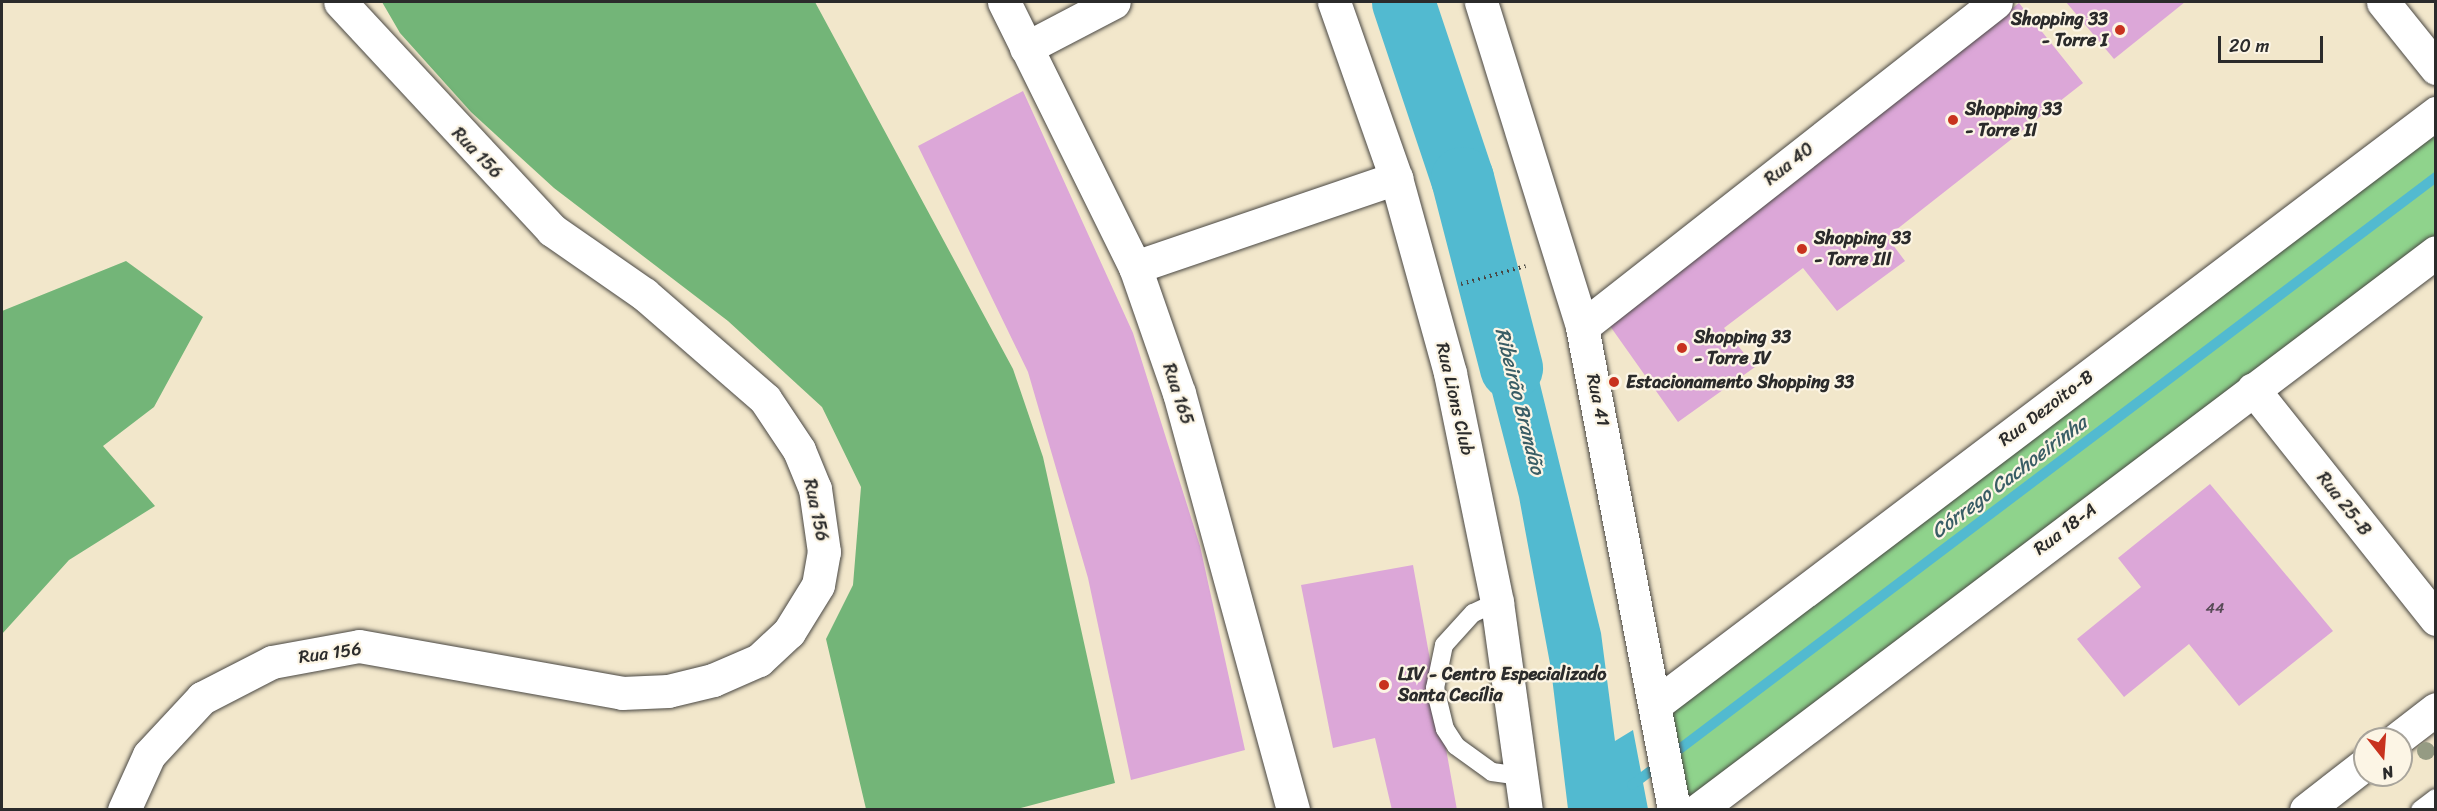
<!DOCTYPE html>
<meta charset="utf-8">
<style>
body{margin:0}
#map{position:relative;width:2437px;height:811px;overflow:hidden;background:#f2e7cb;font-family:Sriracha,sans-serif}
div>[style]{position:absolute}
.green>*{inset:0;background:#8fd38c}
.forest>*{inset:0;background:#73b578}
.water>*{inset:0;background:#52bad0}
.stream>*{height:10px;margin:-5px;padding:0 5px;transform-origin:5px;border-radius:5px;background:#52bad0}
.river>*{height:63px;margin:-31.5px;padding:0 31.5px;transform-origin:31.5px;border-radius:31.5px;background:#52bad0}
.building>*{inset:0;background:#dca7d8}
.path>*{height:4px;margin-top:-2px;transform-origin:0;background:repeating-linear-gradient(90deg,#494743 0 1.5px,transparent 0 6px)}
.roads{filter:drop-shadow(0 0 2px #494743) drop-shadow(0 0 2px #494743)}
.service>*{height:18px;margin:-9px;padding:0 9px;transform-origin:9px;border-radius:9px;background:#fff}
.minor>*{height:33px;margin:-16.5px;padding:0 16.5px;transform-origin:16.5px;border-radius:16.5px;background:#fff}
.tertiary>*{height:33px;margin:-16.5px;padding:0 16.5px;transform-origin:16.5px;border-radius:16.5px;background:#fff}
.trees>*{width:18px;height:18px;margin:-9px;border-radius:50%;background:#959b83}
.dots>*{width:16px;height:16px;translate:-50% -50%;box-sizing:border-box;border:3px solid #fcf5e5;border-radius:50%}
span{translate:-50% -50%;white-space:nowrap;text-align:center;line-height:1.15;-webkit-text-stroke:4.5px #fcf5e5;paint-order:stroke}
.number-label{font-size:15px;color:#574a56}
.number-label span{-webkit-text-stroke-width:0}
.poi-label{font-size:18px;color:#2b2b2b;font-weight:700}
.right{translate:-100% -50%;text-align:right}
.left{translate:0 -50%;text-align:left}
.street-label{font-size:18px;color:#2b2b2b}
.water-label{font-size:20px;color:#395d65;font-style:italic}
.frame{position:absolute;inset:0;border:3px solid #2b2b2b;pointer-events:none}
.north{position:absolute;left:2353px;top:727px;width:60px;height:60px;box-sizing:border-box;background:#fcf5e5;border:2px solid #a8a49b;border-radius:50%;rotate:163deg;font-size:16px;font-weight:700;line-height:24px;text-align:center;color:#2b2b2b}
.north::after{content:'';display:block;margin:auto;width:21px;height:27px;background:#c8321e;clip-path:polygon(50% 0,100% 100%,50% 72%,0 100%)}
.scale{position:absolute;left:2218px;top:36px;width:105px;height:27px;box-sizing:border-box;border:3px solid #2b2b2b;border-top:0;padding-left:8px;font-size:18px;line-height:21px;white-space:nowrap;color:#2b2b2b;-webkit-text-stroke:4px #fcf5e5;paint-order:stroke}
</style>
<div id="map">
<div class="green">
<i style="clip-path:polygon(2435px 113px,2435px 252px,1674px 809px,1658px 715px)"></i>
</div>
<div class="forest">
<i style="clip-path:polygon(382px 2px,815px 2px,1013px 369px,1043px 457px,1115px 783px,1017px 809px,866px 809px,826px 639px,853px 585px,861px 487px,822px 407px,728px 321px,554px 188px,471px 112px,400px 33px)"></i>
<i style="clip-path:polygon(126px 261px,203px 317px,154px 407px,103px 446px,155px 506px,69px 560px,2px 634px,2px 311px)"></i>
</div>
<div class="water">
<i style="clip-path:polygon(1514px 278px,1601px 633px,1615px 741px,1633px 730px,1648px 809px,1568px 809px,1551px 669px,1519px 497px,1466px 292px)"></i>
</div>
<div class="stream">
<i style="left:1632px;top:785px;width:1008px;rotate:-37.1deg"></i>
</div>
<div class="river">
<i style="left:1403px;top:2px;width:186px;rotate:71.5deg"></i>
<i style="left:1462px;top:178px;width:196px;rotate:75.5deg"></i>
</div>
<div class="building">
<i style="clip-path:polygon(2066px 2px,2185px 2px,2114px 59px)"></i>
<i style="clip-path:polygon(2019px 3px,2083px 83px,1887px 237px,1905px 261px,1837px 311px,1803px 268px,1724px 328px,1755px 367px,1678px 422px,1610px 326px)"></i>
<i style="clip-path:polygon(1023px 91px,1133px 333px,1200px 546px,1245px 750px,1131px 780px,1088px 578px,1028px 372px,918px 146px)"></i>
<i style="clip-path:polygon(2210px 484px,2333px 631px,2239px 706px,2189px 644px,2124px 697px,2077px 639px,2141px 587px,2118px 558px)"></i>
<i style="clip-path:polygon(1413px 565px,1457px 810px,1392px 810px,1375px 738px,1333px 748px,1301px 585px)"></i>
</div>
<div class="path">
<i style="left:1461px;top:284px;width:67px;rotate:-15.5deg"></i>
</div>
<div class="roads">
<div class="service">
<i style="left:1497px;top:602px;width:26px;rotate:155deg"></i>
<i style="left:1473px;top:613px;width:43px;rotate:132.2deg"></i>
<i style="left:1444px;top:645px;width:44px;rotate:101.8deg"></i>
<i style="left:1435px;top:688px;width:42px;rotate:76.3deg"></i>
<i style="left:1445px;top:729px;width:20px;rotate:57deg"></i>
<i style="left:1456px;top:746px;width:44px;rotate:35.8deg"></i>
<i style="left:1492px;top:772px;width:29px;rotate:8deg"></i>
<i style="left:2420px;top:810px;width:20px;rotate:-37deg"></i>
</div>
<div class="minor">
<i style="left:1004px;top:2px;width:296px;rotate:63.7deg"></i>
<i style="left:1135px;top:267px;width:133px;rotate:70.8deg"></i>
<i style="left:1179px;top:393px;width:432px;rotate:74.7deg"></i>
<i style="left:1334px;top:2px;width:187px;rotate:70.6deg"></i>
<i style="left:1396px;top:178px;width:202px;rotate:74.5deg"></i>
<i style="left:1450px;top:373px;width:234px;rotate:78.4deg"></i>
<i style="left:1497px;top:602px;width:210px;rotate:82.1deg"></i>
<i style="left:1481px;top:2px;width:340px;rotate:72.7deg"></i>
<i style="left:1582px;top:327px;width:492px;rotate:79.2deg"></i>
<i style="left:1026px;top:48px;width:99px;rotate:-27.6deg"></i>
<i style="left:1135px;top:267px;width:276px;rotate:-18.8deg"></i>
<i style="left:2253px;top:389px;width:294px;rotate:51.5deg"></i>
<i style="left:1656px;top:704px;width:979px;rotate:-37.15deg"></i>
<i style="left:124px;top:810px;width:60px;rotate:-65.6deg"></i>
<i style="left:149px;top:755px;width:78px;rotate:-47.1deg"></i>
<i style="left:202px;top:698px;width:79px;rotate:-27.2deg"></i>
<i style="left:272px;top:662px;width:88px;rotate:-10.4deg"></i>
<i style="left:359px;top:646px;width:267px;rotate:10.1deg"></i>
<i style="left:622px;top:693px;width:46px;rotate:-2.5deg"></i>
<i style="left:668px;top:691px;width:46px;rotate:-13.7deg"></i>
<i style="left:713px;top:680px;width:50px;rotate:-23.5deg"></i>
<i style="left:759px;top:660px;width:41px;rotate:-43deg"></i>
<i style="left:789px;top:632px;width:55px;rotate:-58.3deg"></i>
<i style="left:818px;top:585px;width:34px;rotate:-80deg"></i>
<i style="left:824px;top:552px;width:64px;rotate:-98.1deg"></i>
<i style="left:815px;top:489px;width:42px;rotate:-112.3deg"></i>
<i style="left:799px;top:450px;width:61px;rotate:-123.7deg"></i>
<i style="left:765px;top:399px;width:160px;rotate:-139deg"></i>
<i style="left:644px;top:294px;width:112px;rotate:-145.2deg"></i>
<i style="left:552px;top:230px;width:311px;rotate:-132.9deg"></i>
<i style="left:1698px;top:810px;width:925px;rotate:-37.09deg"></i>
</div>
<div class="tertiary">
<i style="left:2383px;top:2px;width:85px;rotate:51.2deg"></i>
<i style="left:1582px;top:327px;width:526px;rotate:-38.13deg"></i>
<i style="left:2397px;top:739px;width:49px;rotate:-37.6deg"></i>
<i style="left:2306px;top:810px;width:75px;rotate:-37.9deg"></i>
</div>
</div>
<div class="trees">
<i style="left:2426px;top:751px"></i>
</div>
<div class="dots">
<i style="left:2120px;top:30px;background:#c8321e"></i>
<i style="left:1953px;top:120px;background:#c8321e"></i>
<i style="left:1802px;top:249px;background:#c8321e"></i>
<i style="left:1682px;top:348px;background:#c8321e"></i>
<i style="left:1614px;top:382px;background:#c8321e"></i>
<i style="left:1384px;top:685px;background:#c8321e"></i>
</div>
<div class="number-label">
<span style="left:2215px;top:609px">44</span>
</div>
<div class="poi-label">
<span class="right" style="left:2108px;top:30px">Shopping 33<br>- Torre I</span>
<span class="left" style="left:1965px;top:120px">Shopping 33<br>- Torre II</span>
<span class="left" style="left:1814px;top:249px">Shopping 33<br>- Torre III</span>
<span class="left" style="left:1694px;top:348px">Shopping 33<br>- Torre IV</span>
<span class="left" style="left:1626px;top:382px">Estacionamento Shopping 33</span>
<span class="left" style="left:1398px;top:685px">LIV - Centro Especializado<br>Santa Cecília</span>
</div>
<div class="street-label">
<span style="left:477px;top:153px;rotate:46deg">Rua 156</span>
<span style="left:1789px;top:164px;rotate:-38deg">Rua 40</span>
<span style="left:1178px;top:394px;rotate:72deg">Rua 165</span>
<span style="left:1455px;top:399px;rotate:77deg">Rua Lions Club</span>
<span style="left:1598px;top:400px;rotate:78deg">Rua 41</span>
<span style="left:2046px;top:408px;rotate:-37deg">Rua Dezoito-B</span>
<span style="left:2344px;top:504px;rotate:52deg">Rua 25-B</span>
<span style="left:816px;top:510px;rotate:78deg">Rua 156</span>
<span style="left:2065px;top:529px;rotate:-37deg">Rua 18-A</span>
<span style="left:330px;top:653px;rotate:-8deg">Rua 156</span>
</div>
<div class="water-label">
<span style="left:1520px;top:401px;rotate:76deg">Ribeirão Brandão</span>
<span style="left:2009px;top:477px;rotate:-37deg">Córrego Cachoeirinha</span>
</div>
<div class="frame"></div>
<div class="north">N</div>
<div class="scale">20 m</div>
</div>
